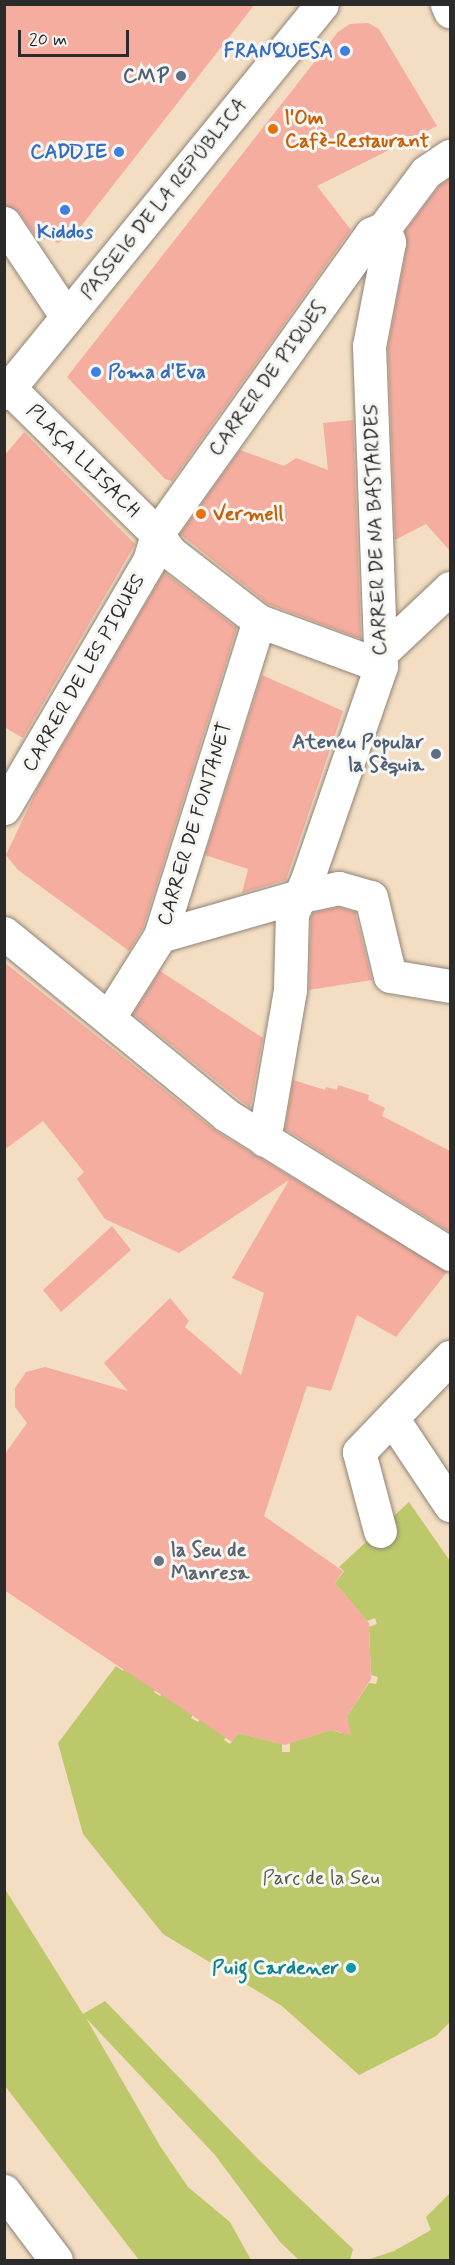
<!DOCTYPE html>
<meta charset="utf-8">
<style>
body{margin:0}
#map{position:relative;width:455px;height:2265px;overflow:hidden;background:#f3dec3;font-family:Mynerve,sans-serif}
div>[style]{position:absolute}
.green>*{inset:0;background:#bcc86a}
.building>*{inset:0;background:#f5ad9f}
.roads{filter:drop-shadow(0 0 2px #8f8477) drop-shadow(0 0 2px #8f8477)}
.pedestrian>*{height:33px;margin:-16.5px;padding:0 16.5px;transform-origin:16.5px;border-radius:16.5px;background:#fff}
.minor>*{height:33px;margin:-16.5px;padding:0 16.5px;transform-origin:16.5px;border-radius:16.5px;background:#fff}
.tertiary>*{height:33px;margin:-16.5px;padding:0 16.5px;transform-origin:16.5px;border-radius:16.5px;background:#fff}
.dots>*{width:16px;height:16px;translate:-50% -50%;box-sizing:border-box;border:3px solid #f6f6f2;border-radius:50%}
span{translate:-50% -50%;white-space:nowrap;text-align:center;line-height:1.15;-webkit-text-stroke:6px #f6f6f2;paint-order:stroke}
.shop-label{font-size:20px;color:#366cbe;font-weight:700}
.right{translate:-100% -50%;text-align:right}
.left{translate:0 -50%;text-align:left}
.service-label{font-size:20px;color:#4e5e75;font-weight:700}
.food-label{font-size:20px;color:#c56008;font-weight:700}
.street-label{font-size:20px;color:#2b2b2b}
.worship-label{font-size:20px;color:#5b616d;font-weight:700}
.park-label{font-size:20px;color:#565a3e}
.culture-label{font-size:20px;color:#0d838f;font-weight:700}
.frame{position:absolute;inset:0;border:6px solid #2b2b2b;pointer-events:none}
.scale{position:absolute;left:18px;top:30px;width:111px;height:27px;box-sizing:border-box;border:3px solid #2b2b2b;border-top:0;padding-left:8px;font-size:18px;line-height:21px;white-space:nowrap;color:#2b2b2b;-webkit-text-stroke:4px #f6f6f2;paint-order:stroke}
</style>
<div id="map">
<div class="green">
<i style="clip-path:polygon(409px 1502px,450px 1561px,450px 2022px,436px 2036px,359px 2075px,282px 2006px,163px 1934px,83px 1834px,58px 1743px,116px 1666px,123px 1671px,128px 1663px,159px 1684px,154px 1692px,160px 1696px,166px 1689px,196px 1709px,191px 1718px,198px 1722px,203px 1714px,229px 1732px,224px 1740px,230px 1744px,238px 1733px,282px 1744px,282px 1752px,290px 1752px,290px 1743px,331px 1730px,341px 1733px,347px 1716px,369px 1683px,376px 1684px,378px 1677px,371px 1675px,369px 1627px,377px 1624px,375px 1618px,367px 1621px,335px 1583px,344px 1571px,339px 1567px)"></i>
<i style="clip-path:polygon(5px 1889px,83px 2014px,105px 2001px,258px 2159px,353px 2249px,350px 2260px,299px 2260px,280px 2242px,215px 2155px,86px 2018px,160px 2146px,188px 2187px,230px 2222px,251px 2260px,139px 2260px,5px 2086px)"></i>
<i style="clip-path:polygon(450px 2193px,450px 2260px,367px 2260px,394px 2251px,431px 2230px,426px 2217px)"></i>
</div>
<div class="building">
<i style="clip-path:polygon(4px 4px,255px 4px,78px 230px,58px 243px,36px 237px,19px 212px,4px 205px)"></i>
<i style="clip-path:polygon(368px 23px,379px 29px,437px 126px,317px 186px,351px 230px,172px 481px,165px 479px,67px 377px,338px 32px,350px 24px)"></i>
<i style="clip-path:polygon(450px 178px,450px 551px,426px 524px,395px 540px,388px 347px,407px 246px,405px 231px,439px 186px)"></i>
<i style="clip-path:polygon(353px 420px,361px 639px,268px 604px,180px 534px,240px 450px,284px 466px,296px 458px,328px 470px,323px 423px)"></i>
<i style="clip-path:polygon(24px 432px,135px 544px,23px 738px,4px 727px,4px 456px)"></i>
<i style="clip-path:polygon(164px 572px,237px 628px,143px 928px,129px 951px,18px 870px,6px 855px,39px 785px)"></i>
<i style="clip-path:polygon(262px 675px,343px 711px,286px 880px,242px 893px,248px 869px,205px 855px)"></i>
<i style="clip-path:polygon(338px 907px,355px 912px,372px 980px,309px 990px,311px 917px,313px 913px)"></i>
<i style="clip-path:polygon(4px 962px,216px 1131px,447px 1272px,396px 1337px,357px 1315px,331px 1391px,307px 1386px,264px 1516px,343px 1571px,335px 1583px,369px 1623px,371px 1679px,347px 1716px,351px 1735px,331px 1730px,285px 1745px,238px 1733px,232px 1742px,4px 1590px,4px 1455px,27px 1423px,15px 1407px,15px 1388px,26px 1372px,45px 1367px,128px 1391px,104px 1363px,170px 1298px,189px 1321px,185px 1327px,241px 1375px,264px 1293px,232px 1278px,289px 1180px,179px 1253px,105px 1219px,77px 1179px,84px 1172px,43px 1121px,4px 1150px)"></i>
<i style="clip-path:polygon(160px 971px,263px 1038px,250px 1108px,133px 1014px)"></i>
<i style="clip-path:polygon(293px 1080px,325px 1090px,326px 1087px,337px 1090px,338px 1085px,369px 1095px,368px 1100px,385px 1108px,382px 1116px,450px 1151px,450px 1232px,285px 1129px)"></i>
<i style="clip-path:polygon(112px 1226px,131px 1250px,61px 1312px,43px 1290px)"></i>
</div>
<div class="roads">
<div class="pedestrian">
<i style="left:447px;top:4px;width:8px;rotate:67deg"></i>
<i style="left:4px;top:223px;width:113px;rotate:56.2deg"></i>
<i style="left:384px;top:228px;width:70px;rotate:-53.1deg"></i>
<i style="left:426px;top:172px;width:29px;rotate:-34deg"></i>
<i style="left:9px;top:388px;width:495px;rotate:-50.8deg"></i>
<i style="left:381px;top:653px;width:95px;rotate:-43.3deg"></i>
<i style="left:296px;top:897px;width:44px;rotate:-11.8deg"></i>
<i style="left:339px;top:888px;width:33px;rotate:16deg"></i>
<i style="left:371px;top:897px;width:81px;rotate:76.5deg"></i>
<i style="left:390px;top:976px;width:61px;rotate:9.5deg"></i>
<i style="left:392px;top:1418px;width:105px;rotate:56.3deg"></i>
<i style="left:380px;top:1531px;width:82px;rotate:-104.9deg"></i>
<i style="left:359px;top:1452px;width:132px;rotate:-46.2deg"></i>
</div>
<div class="minor">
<i style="left:4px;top:393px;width:7px;rotate:-45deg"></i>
<i style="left:9px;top:388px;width:208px;rotate:44.6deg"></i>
<i style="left:157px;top:534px;width:24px;rotate:54deg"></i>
<i style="left:171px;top:553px;width:111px;rotate:37.7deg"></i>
<i style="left:259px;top:621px;width:130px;rotate:20.2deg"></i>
<i style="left:4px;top:808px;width:286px;rotate:-59.6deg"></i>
<i style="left:149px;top:561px;width:28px;rotate:-73deg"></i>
<i style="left:157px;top:534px;width:369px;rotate:-54.5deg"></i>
<i style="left:371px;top:234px;width:14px;rotate:-25deg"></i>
<i style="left:384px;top:228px;width:15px;rotate:70deg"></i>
<i style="left:389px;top:242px;width:106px;rotate:100.9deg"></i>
<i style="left:369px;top:346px;width:320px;rotate:87.9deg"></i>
<i style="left:381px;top:666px;width:226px;rotate:109.1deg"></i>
<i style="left:307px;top:880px;width:36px;rotate:114deg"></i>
<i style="left:292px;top:913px;width:77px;rotate:91.5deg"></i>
<i style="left:290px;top:990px;width:152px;rotate:99.8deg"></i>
<i style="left:4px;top:933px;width:287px;rotate:39.3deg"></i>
<i style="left:226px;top:1115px;width:264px;rotate:31.8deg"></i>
<i style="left:160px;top:936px;width:141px;rotate:-16deg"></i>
<i style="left:109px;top:1017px;width:96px;rotate:-57.8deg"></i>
<i style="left:160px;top:936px;width:330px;rotate:-72.6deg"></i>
</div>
<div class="tertiary">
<i style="left:4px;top:2191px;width:86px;rotate:53deg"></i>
</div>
</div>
<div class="dots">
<i style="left:345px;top:51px;background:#3f7fe0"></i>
<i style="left:181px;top:76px;background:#5c6f8a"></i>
<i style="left:273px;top:129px;background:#e8710a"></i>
<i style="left:119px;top:152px;background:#3f7fe0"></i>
<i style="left:65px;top:210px;background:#3f7fe0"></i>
<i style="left:96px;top:372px;background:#3f7fe0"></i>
<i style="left:201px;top:514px;background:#e8710a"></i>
<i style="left:436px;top:754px;background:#5c6f8a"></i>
<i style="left:159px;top:1561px;background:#6b7280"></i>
<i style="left:351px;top:1968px;background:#0f9aa8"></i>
</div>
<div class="shop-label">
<span class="right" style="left:333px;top:51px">FRANQUESA</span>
<span class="right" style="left:107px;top:152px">CADDIE</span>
<span style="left:65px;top:232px">Kiddos</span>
<span class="left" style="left:108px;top:372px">Poma d'Eva</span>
</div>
<div class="service-label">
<span class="right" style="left:169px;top:76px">CMP</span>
<span class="right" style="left:424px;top:754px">Ateneu Popular<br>la Sèquia</span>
</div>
<div class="food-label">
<span class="left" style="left:285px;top:130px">l'Om<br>Cafè-Restaurant</span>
<span class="left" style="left:213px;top:514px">Vermell</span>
</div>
<div class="street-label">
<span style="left:164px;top:199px;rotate:-51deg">PASSEIG DE LA REPÚBLICA</span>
<span style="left:268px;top:379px;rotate:-54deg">CARRER DE PIQUES</span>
<span style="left:83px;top:461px;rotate:45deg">PLAÇA LLISACH</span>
<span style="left:376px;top:530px;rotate:-92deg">CARRER DE NA BASTARDES</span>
<span style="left:84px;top:673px;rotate:-60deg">CARRER DE LES PIQUES</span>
<span style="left:195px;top:824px;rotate:-73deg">CARRER DE FONTANET</span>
</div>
<div class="worship-label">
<span class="left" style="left:171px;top:1562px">la Seu de<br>Manresa</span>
</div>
<div class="park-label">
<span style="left:321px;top:1878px">Parc de la Seu</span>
</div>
<div class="culture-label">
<span class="right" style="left:339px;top:1968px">Puig Cardener</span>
</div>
<div class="frame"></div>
<div class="scale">20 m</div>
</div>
